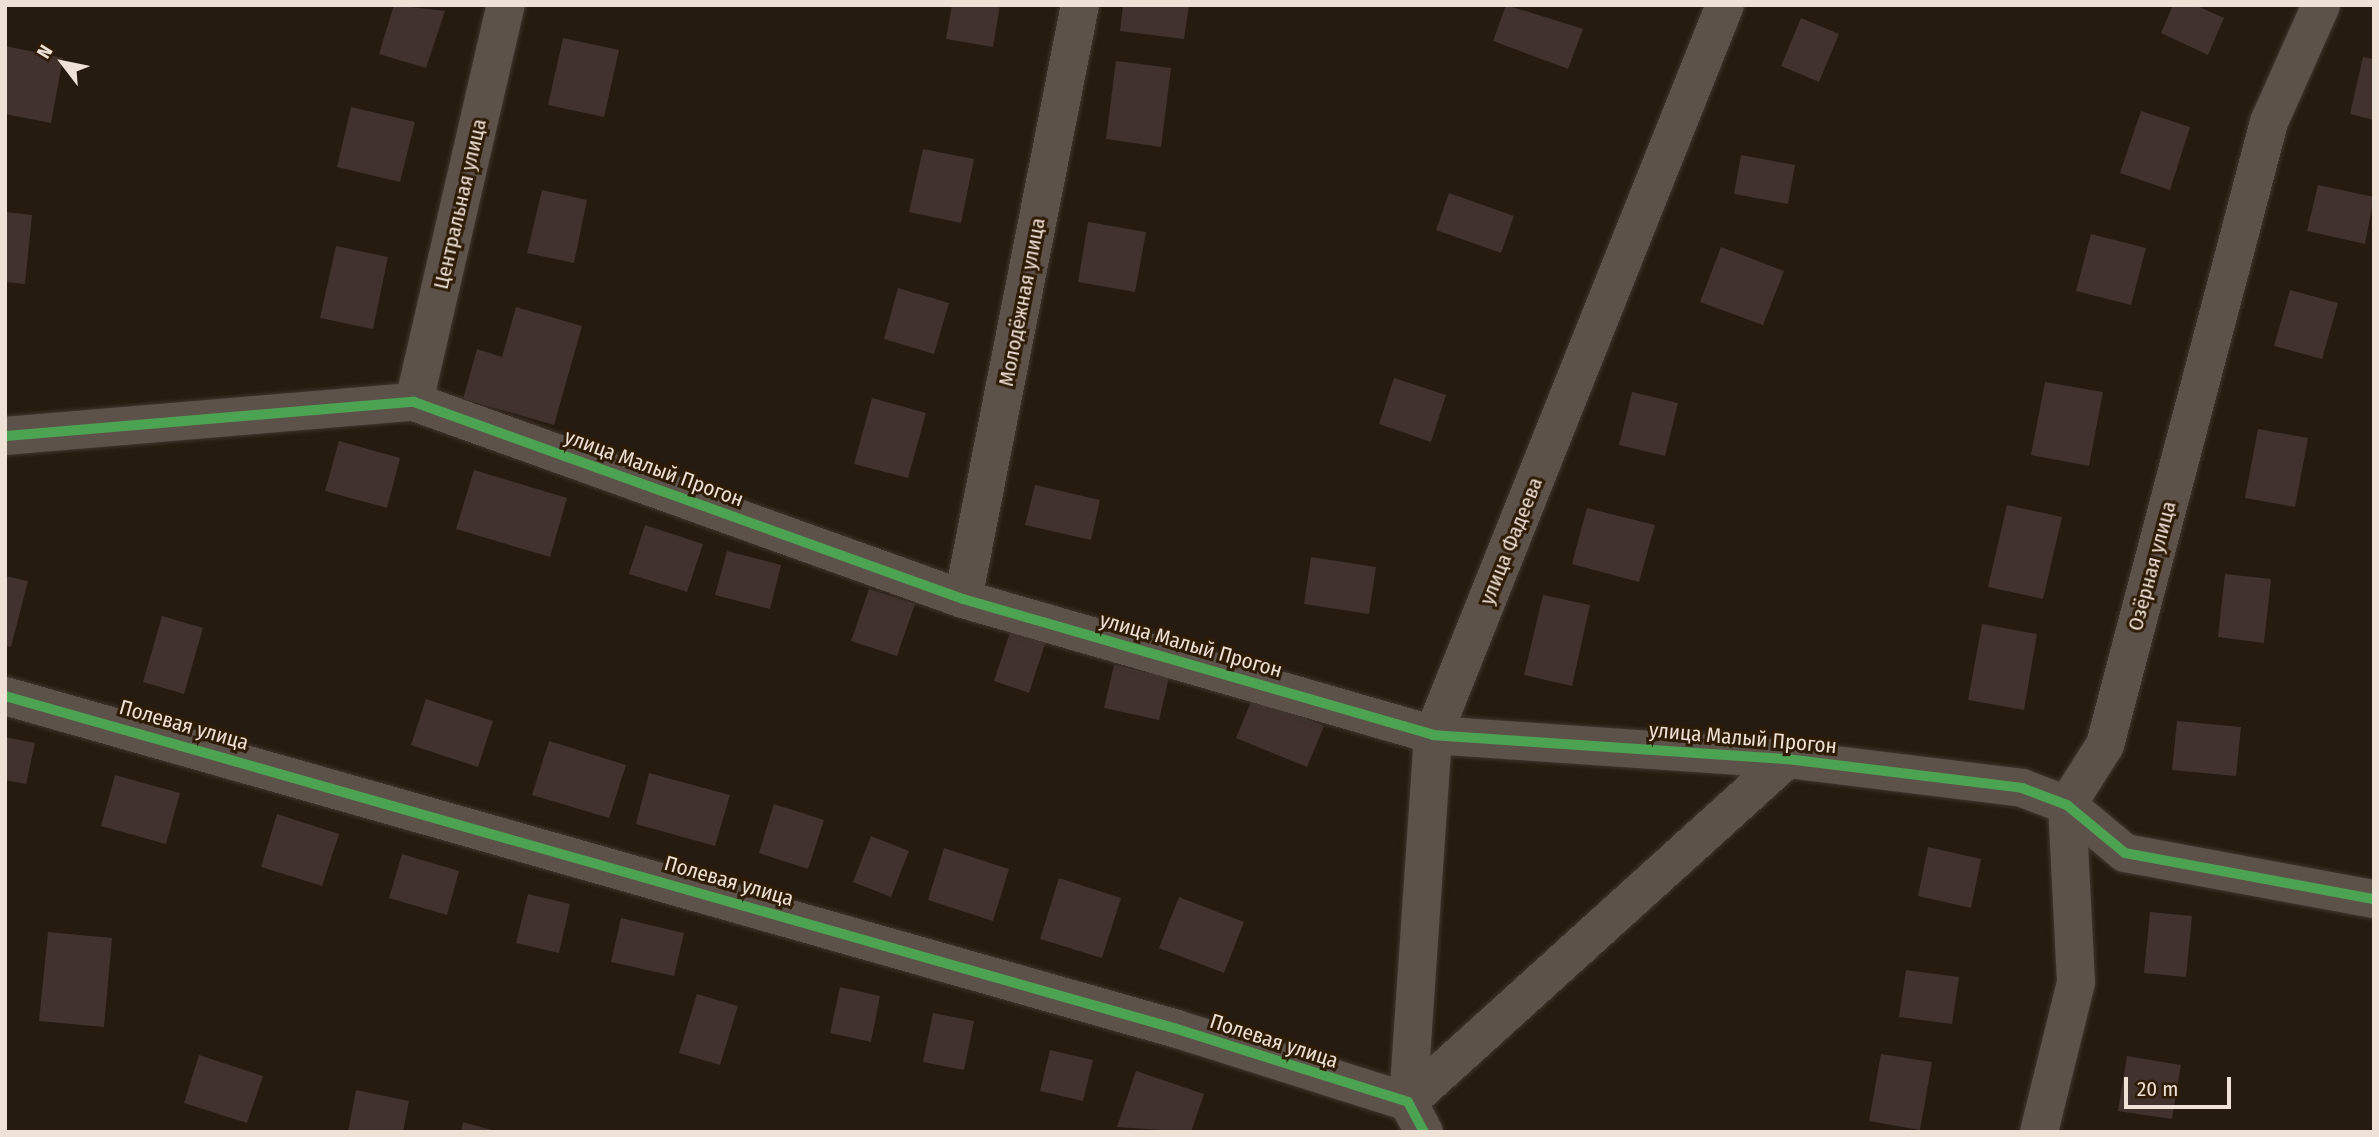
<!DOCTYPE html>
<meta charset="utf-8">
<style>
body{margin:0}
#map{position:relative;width:2379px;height:1137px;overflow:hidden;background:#261b10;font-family:"Fira Sans Condensed",sans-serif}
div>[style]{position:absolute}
.building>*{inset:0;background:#41322d}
.roads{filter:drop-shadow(0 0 2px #3f362f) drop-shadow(0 0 2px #3f362f)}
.street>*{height:38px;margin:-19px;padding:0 19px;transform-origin:19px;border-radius:19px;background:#5c524a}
.cycleway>*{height:10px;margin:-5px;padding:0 5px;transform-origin:5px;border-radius:5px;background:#4ca352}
span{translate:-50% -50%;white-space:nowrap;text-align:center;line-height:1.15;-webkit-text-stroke:6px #2f1c07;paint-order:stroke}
.street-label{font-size:21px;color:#eee1d5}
.frame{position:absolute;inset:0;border:7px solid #eee1d5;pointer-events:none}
.north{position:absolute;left:28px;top:28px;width:70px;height:70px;-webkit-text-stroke:5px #2f1c07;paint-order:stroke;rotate:302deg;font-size:19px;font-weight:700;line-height:28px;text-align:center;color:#eee1d5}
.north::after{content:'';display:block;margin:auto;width:24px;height:32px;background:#eee1d5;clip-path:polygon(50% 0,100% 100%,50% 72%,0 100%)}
.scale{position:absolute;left:2124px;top:1077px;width:107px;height:32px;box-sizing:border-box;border:4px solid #eee1d5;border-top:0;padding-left:9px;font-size:21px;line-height:24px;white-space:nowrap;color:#eee1d5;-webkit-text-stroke:5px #2f1c07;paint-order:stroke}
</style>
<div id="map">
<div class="building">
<i style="clip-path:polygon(394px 5px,445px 11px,426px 68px,379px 54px)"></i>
<i style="clip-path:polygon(952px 5px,1000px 5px,993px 47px,946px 39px)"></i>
<i style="clip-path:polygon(1123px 5px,1189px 5px,1184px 39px,1120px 31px)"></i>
<i style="clip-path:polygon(1506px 5px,1583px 29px,1568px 69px,1493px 41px)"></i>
<i style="clip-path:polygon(2173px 5px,2195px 5px,2224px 18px,2208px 55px,2161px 33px)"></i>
<i style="clip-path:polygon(1801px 18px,1839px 34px,1819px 82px,1781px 66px)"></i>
<i style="clip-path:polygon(563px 38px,619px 50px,604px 117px,548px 105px)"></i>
<i style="clip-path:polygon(5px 46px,63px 58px,51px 123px,5px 114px)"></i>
<i style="clip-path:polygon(2363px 57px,2374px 59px,2374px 120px,2350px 114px)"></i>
<i style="clip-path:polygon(1116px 61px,1171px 68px,1161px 147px,1106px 139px)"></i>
<i style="clip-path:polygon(351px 107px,415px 122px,400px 182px,337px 167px)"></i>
<i style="clip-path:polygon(2141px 111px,2190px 127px,2170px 190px,2120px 173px)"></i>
<i style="clip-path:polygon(923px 149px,974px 159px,961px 223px,909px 212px)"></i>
<i style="clip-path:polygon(1741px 155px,1795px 165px,1788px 204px,1734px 194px)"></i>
<i style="clip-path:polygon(2318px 185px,2374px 197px,2365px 244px,2307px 231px)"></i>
<i style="clip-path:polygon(542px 190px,587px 200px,574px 263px,527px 253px)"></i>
<i style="clip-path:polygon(1449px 193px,1514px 216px,1501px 253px,1436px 230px)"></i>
<i style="clip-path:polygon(5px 212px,32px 215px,25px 284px,5px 282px)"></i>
<i style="clip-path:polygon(1088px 222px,1146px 232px,1135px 292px,1078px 282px)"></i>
<i style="clip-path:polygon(2091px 234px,2146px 248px,2131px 305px,2076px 291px)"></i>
<i style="clip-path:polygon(336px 246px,388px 257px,373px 329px,320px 318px)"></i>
<i style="clip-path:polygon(1721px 247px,1784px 271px,1763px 325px,1700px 302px)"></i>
<i style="clip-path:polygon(898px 288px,949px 303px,934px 354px,884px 339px)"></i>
<i style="clip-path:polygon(2290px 290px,2338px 303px,2322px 359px,2274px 346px)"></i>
<i style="clip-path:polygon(516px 307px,582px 326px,554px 425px,463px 399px,477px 349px,502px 357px)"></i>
<i style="clip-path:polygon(1394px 378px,1446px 395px,1431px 442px,1379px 424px)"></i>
<i style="clip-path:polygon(2045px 382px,2103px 392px,2089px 466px,2031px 455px)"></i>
<i style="clip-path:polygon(1632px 392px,1678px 403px,1665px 456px,1619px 445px)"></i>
<i style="clip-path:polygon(872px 398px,926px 413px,908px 478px,854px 464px)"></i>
<i style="clip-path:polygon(2258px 429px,2308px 438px,2295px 507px,2245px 498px)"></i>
<i style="clip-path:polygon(339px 441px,400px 458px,387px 508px,325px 491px)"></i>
<i style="clip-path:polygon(474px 470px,567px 498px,550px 557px,456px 529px)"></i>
<i style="clip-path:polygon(1035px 485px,1100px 500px,1091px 540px,1025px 525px)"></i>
<i style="clip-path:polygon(2007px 505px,2062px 517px,2043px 599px,1988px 587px)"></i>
<i style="clip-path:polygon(1587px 508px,1655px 525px,1639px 582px,1572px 564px)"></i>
<i style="clip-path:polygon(645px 525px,703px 544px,687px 592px,629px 574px)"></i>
<i style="clip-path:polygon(727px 551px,781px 565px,770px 609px,715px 595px)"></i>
<i style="clip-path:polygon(1311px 557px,1376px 567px,1369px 614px,1304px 604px)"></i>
<i style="clip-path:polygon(2225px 574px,2271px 579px,2264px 643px,2218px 637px)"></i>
<i style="clip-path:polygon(5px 576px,28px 581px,11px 647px,5px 645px)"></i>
<i style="clip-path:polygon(869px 589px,915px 604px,897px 656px,851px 641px)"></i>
<i style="clip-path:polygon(1543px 595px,1590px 605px,1572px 686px,1524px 675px)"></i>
<i style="clip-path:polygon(162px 616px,203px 628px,184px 694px,143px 682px)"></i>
<i style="clip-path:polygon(1013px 623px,1048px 635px,1029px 693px,994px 681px)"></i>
<i style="clip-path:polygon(1982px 624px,2037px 634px,2024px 710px,1968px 700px)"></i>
<i style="clip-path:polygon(1114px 665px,1169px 677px,1159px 720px,1104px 708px)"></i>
<i style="clip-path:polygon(1253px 697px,1324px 726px,1307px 767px,1236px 738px)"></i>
<i style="clip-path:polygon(426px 699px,493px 721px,478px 767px,411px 745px)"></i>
<i style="clip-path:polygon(2177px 721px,2241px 727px,2236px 776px,2172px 770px)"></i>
<i style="clip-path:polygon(5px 737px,35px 743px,26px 784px,5px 780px)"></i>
<i style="clip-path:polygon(549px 741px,626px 765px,609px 818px,532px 795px)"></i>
<i style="clip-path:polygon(649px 773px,730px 795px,715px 846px,636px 824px)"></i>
<i style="clip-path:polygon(115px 775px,180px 793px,166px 844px,101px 826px)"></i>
<i style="clip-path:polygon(774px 804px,824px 820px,808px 869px,759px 853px)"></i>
<i style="clip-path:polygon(277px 814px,339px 834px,322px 886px,261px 867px)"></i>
<i style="clip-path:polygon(871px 836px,909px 851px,891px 897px,853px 882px)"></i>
<i style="clip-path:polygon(1928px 847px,1981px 859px,1971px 908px,1918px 896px)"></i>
<i style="clip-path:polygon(944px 848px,1009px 869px,993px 921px,928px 900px)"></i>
<i style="clip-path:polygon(402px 854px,459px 871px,447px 915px,389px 898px)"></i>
<i style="clip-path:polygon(1059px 878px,1121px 898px,1102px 958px,1040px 939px)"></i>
<i style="clip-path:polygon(528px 894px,570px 904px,559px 953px,516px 943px)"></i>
<i style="clip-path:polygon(1179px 897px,1244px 922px,1224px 973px,1159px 948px)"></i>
<i style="clip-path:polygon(2150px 912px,2192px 916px,2186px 977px,2144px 973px)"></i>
<i style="clip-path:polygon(621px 918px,684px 933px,674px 976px,611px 962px)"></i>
<i style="clip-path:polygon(48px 932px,112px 938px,104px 1027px,39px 1021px)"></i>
<i style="clip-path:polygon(1906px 970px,1959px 977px,1952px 1024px,1899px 1017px)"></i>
<i style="clip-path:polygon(840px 987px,880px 996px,871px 1042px,830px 1033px)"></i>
<i style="clip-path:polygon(697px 994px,738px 1006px,720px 1065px,679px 1053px)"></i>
<i style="clip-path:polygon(933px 1013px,974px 1021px,964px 1070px,923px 1062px)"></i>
<i style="clip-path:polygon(1050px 1050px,1093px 1060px,1083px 1101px,1040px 1091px)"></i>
<i style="clip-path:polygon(1881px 1054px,1932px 1062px,1920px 1130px,1869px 1121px)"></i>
<i style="clip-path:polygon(199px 1055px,263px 1076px,247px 1123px,184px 1103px)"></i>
<i style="clip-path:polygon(2127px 1056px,2181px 1065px,2172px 1119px,2118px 1111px)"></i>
<i style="clip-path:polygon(1136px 1071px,1204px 1094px,1191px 1132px,1117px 1127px)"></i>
<i style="clip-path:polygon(356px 1090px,409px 1101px,403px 1132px,348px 1132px)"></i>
<i style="clip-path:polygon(463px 1122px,495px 1131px,495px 1132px,461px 1132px)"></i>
</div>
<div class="roads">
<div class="street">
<i style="left:414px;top:402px;width:408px;rotate:-77deg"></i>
<i style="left:5px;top:436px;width:410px;rotate:-4.8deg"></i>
<i style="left:414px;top:402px;width:583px;rotate:19.74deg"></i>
<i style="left:963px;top:599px;width:489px;rotate:16.1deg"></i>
<i style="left:1433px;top:735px;width:355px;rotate:3.9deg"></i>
<i style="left:1787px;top:759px;width:237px;rotate:7deg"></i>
<i style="left:2022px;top:788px;width:48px;rotate:20.7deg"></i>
<i style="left:2067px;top:805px;width:75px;rotate:39.6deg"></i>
<i style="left:2125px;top:853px;width:253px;rotate:10.5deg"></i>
<i style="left:963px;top:599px;width:605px;rotate:-78.86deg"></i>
<i style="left:5px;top:696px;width:1218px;rotate:15.86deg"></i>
<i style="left:1177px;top:1029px;width:242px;rotate:17.5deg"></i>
<i style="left:1408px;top:1102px;width:34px;rotate:62deg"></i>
<i style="left:1408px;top:1102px;width:368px;rotate:-86.1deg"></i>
<i style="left:1433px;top:735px;width:786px;rotate:-68.2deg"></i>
<i style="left:1408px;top:1102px;width:511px;rotate:-42.15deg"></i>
<i style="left:2039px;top:1132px;width:154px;rotate:-76.1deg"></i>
<i style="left:2076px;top:982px;width:177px;rotate:-92.9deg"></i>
<i style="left:2067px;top:805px;width:71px;rotate:-57.7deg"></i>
<i style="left:2105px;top:745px;width:644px;rotate:-75.25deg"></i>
<i style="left:2269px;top:122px;width:128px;rotate:-66deg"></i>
</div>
</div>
<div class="cycleway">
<i style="left:5px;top:436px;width:410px;rotate:-4.8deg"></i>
<i style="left:414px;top:402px;width:583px;rotate:19.74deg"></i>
<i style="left:963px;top:599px;width:489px;rotate:16.1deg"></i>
<i style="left:1433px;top:735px;width:355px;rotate:3.9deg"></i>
<i style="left:1787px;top:759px;width:237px;rotate:7deg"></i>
<i style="left:2022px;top:788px;width:48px;rotate:20.7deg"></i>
<i style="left:2067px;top:805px;width:75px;rotate:39.6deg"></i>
<i style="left:2125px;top:853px;width:253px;rotate:10.5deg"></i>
<i style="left:5px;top:696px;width:1218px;rotate:15.86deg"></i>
<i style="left:1177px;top:1029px;width:242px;rotate:17.5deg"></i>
<i style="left:1408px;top:1102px;width:34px;rotate:62deg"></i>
</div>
<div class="street-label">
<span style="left:460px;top:204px;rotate:-77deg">Центральная улица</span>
<span style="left:1022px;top:302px;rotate:-79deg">Молодёжная улица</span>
<span style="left:654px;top:468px;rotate:20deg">улица Малый Прогон</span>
<span style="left:1511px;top:541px;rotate:-68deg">улица Фадеева</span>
<span style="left:2152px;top:566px;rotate:-75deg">Озёрная улица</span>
<span style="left:1191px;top:645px;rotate:16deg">улица Малый Прогон</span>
<span style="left:184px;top:725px;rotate:16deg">Полевая улица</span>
<span style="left:1743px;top:738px;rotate:5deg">улица Малый Прогон</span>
<span style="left:729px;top:881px;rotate:16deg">Полевая улица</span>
<span style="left:1274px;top:1041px;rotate:18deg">Полевая улица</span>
</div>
<div class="frame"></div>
<div class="north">N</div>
<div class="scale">20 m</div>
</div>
